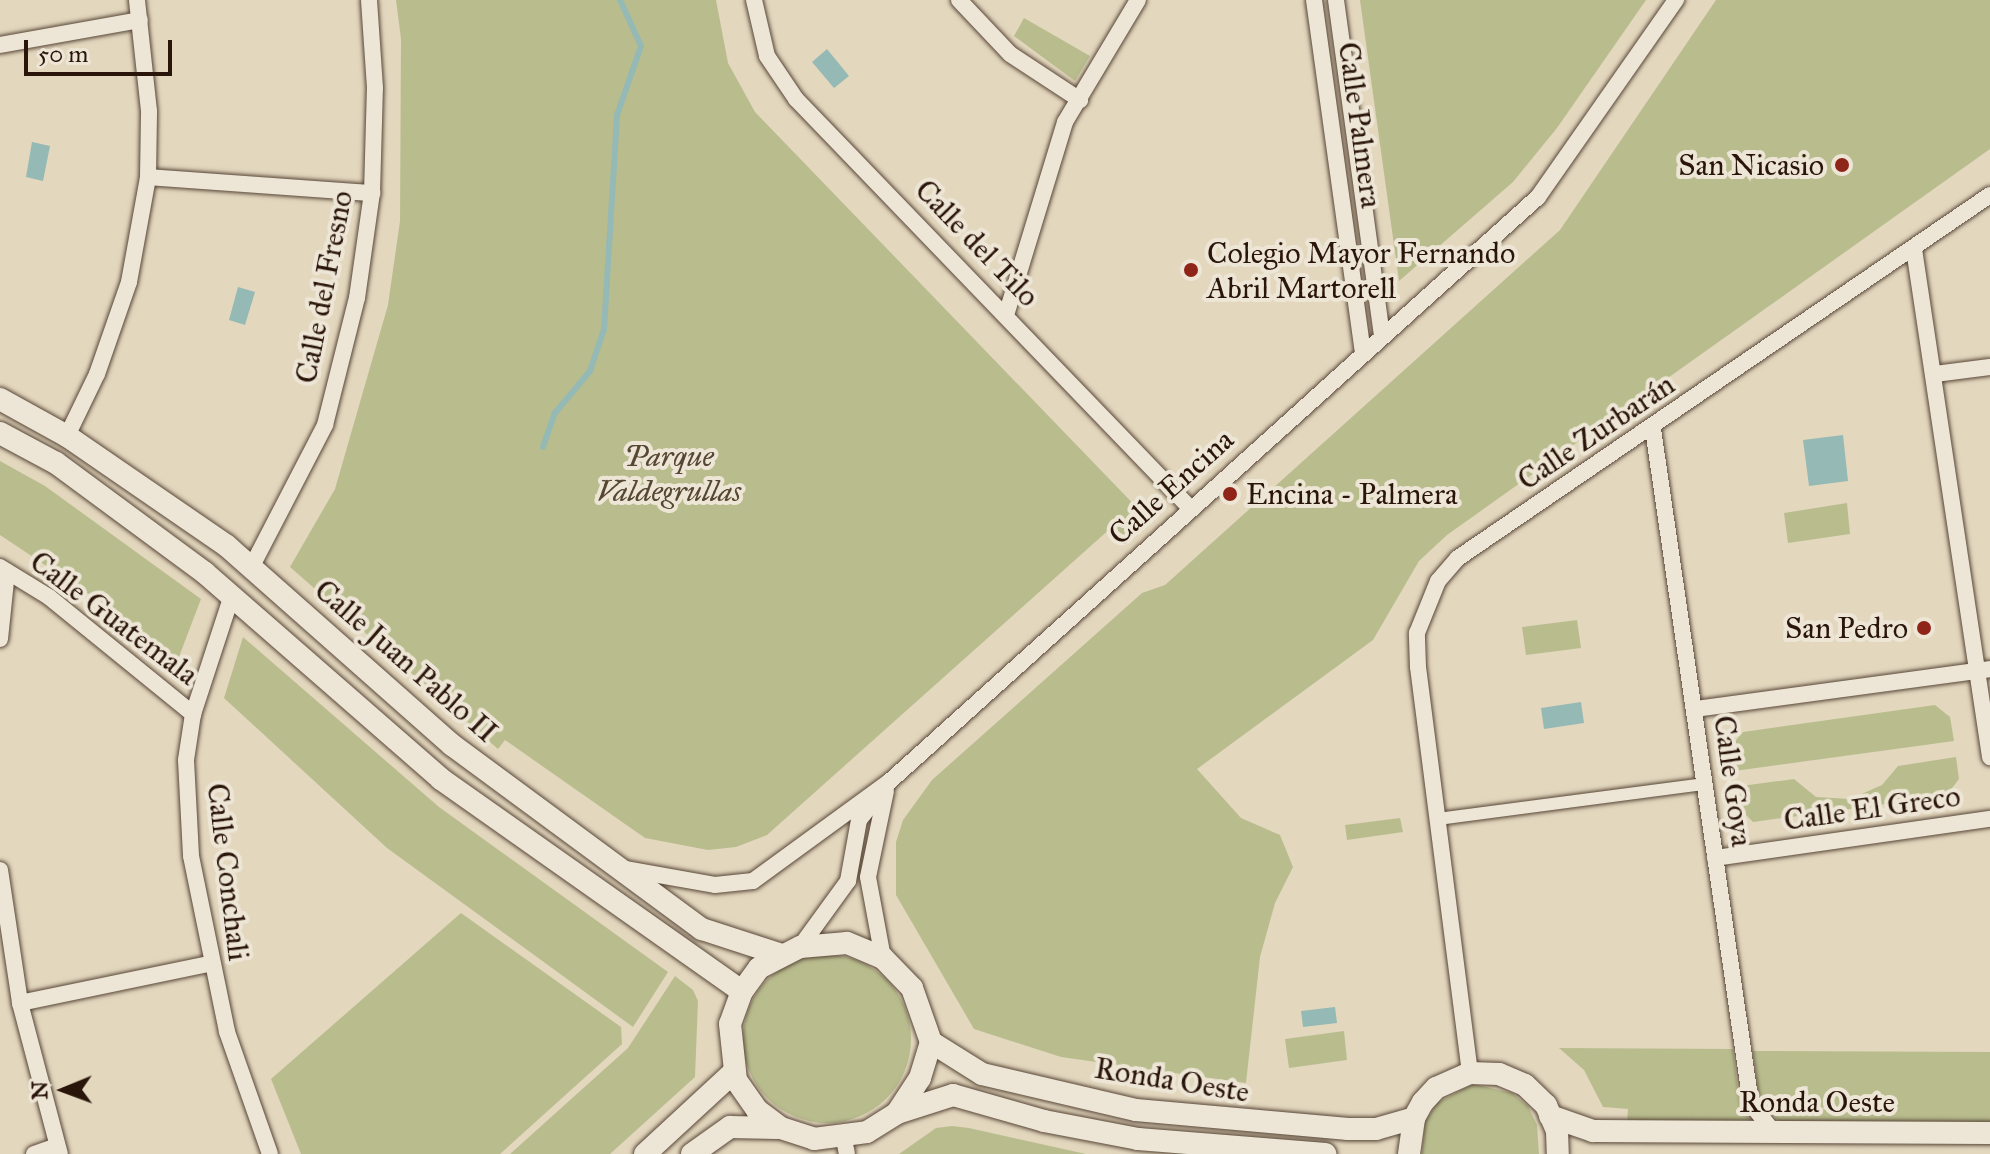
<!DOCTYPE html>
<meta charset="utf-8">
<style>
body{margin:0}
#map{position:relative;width:1990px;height:1154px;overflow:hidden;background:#e3d7be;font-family:"IM FELL Great Primer",serif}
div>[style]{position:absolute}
.green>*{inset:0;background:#b9bd8e}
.round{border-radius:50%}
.water>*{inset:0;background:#95b9b4}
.stream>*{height:6px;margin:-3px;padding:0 3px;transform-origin:3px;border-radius:3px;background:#95b9b4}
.roads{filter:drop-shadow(0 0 2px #584637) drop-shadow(0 0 2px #584637)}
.pedestrian>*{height:12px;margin:-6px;padding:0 6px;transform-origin:6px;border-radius:6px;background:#ede5d5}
.minor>*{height:16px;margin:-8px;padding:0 8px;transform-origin:8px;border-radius:8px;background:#ede5d5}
.secondary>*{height:22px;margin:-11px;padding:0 11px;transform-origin:11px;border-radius:11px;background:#ede5d5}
.dots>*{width:22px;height:22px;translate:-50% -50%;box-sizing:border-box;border:4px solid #ede5d5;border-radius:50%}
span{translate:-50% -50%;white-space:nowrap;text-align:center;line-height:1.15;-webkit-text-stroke:8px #ede5d5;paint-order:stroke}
.street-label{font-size:30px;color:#2a150a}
.poi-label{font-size:30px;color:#2a150a}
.right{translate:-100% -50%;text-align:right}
.left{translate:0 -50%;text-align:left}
.park-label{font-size:30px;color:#554732;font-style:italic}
.north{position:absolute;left:24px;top:1050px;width:80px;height:80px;-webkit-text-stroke:6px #ede5d5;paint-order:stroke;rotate:269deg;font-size:22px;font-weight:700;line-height:32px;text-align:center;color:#2a150a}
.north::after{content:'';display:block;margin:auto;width:28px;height:36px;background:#2a150a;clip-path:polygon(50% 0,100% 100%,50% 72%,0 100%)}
.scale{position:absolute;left:24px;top:40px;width:148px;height:36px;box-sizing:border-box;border:4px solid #2a150a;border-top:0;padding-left:10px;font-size:24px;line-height:28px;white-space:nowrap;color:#2a150a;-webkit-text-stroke:6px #ede5d5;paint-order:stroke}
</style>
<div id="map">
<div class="green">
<i style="clip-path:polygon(396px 0,716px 0,728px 63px,755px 112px,1145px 516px,1124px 535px,1112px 527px,767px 835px,736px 847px,708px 850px,645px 838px,505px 740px,498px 749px,290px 567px,335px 489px,388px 305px,400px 221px,401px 39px)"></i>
<i style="clip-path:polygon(1360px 0,1646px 0,1557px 128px,1513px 182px,1399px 281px)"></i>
<i style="clip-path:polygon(1716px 0,1990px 0,1990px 149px,1447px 535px,1419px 561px,1373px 640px,1197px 769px,1241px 818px,1280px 835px,1293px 867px,1275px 903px,1260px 957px,1246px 1083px,1061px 1057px,974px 1029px,896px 895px,896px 842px,903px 820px,932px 780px,1142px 593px,1165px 585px,1560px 230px)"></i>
<i style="clip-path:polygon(1024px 18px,1090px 56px,1075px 81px,1014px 36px)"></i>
<i style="clip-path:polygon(0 461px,45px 486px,201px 599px,177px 662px,99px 601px,0 535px)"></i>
<i style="clip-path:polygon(1847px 503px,1850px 534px,1788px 543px,1784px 513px)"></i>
<i style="clip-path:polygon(1577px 620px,1581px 648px,1526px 655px,1522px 627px)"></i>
<i style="clip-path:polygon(243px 637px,439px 807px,668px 972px,633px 1027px,387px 848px,224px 698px)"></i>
<i style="clip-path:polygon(1935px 705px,1950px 717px,1954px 741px,1734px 771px,1730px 747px,1743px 732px)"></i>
<i style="clip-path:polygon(1956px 757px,1959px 779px,1946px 796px,1753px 822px,1737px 806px,1734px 787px,1794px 779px,1816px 797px,1850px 799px,1882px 785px,1898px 766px)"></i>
<i style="clip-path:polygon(1400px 818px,1403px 832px,1347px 840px,1345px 825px)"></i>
<i style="clip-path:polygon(461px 913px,621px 1027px,622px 1044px,500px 1154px,301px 1154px,271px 1079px)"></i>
<i class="round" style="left:743px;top:955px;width:168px;height:168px"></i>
<i style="clip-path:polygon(675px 976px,693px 990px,698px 1001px,695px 1077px,610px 1154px,510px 1154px,628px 1048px)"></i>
<i style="clip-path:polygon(1344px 1031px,1347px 1060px,1289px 1068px,1285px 1039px)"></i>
<i style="clip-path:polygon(1559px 1048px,1733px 1049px,1739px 1100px,1750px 1122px,1627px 1122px,1628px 1109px,1603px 1107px,1584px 1070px)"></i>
<i style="clip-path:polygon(1753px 1051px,1990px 1052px,1990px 1124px,1781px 1123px,1760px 1101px)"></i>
<i style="clip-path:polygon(1473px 1084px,1512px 1093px,1528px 1106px,1537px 1125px,1539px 1154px,1422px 1154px,1425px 1122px,1437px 1103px)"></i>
<i style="clip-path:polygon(952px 1126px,969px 1128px,1086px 1154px,899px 1154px,936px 1128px)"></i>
</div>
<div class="water">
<i style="clip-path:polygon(827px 49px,849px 76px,834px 88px,812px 62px)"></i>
<i style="clip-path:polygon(32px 142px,50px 146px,43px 181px,26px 177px)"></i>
<i style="clip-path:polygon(238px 287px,255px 292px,245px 325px,229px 320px)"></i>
<i style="clip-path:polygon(1843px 435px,1848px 481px,1809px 486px,1803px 440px)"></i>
<i style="clip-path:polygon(1581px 702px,1584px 723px,1544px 729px,1541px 708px)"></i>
<i style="clip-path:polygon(1335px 1007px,1337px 1023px,1303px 1027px,1301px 1011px)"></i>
</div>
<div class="stream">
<i style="left:543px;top:447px;width:36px;rotate:-71deg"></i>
<i style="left:555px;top:413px;width:55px;rotate:-50.2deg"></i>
<i style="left:590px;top:371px;width:44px;rotate:-71.6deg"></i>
<i style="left:604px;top:329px;width:214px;rotate:-86.5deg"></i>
<i style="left:617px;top:115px;width:73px;rotate:-70.8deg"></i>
<i style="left:641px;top:46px;width:51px;rotate:-114.5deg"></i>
</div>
<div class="roads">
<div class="pedestrian">
<i style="left:1438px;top:819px;width:269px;rotate:-7.5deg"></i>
</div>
<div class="minor">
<i style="left:754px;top:0;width:57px;rotate:76.9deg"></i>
<i style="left:767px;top:56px;width:52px;rotate:56deg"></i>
<i style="left:796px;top:99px;width:568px;rotate:46.07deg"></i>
<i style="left:959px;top:0;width:74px;rotate:46.6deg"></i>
<i style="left:1010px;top:54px;width:84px;rotate:33.3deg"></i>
<i style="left:1314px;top:0;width:355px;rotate:82.1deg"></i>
<i style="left:1336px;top:0;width:338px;rotate:82.2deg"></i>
<i style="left:0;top:45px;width:142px;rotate:-10.1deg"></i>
<i style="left:148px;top:177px;width:225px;rotate:4.1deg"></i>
<i style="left:1914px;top:249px;width:514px;rotate:81.49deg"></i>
<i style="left:1007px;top:312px;width:199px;rotate:-73deg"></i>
<i style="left:1065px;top:122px;width:142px;rotate:-59.1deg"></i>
<i style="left:1935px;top:374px;width:55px;rotate:-7.3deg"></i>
<i style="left:1653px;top:429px;width:682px;rotate:81.74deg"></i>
<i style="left:1751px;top:1104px;width:36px;rotate:51deg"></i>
<i style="left:67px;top:436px;width:69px;rotate:-64.2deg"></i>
<i style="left:97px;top:374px;width:97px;rotate:-70.8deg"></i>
<i style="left:129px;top:282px;width:107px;rotate:-79.7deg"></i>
<i style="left:148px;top:177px;width:66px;rotate:-89.1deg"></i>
<i style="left:149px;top:111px;width:112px;rotate:-96.2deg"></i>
<i style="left:252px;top:566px;width:159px;rotate:-62.6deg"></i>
<i style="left:325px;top:425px;width:131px;rotate:-75.9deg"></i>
<i style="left:357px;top:298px;width:106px;rotate:-81.9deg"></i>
<i style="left:372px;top:193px;width:105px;rotate:-88.4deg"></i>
<i style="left:375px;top:88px;width:88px;rotate:-93.9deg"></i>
<i style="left:0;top:567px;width:57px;rotate:31.5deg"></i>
<i style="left:49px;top:597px;width:186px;rotate:39.1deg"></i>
<i style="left:232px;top:595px;width:125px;rotate:108.1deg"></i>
<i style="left:193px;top:714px;width:47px;rotate:98.7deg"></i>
<i style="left:186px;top:760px;width:96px;rotate:87deg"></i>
<i style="left:191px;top:856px;width:180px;rotate:78.4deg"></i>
<i style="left:227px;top:1032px;width:129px;rotate:70.6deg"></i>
<i style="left:0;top:639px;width:68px;rotate:-84.1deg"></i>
<i style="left:1695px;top:709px;width:298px;rotate:-7.7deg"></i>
<i style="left:1715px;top:858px;width:278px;rotate:-8.1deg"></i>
<i style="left:625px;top:869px;width:91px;rotate:10.1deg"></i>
<i style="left:715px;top:885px;width:38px;rotate:-6deg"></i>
<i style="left:753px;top:881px;width:168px;rotate:-36.1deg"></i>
<i style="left:889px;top:782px;width:874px;rotate:-42.03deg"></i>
<i style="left:1538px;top:197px;width:241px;rotate:-55deg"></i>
<i style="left:0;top:870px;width:134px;rotate:81.4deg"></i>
<i style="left:20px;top:1003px;width:156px;rotate:75.2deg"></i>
<i style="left:800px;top:947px;width:82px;rotate:-54deg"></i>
<i style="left:848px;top:881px;width:62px;rotate:-79.8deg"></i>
<i style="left:859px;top:820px;width:27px;rotate:-51deg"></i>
<i style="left:883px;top:958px;width:82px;rotate:-100.5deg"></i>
<i style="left:868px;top:877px;width:88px;rotate:-78.2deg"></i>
<i style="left:20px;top:1003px;width:193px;rotate:-11.7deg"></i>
<i style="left:1470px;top:1073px;width:409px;rotate:-97.3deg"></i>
<i style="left:1418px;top:667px;width:34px;rotate:-92deg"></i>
<i style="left:1417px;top:633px;width:56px;rotate:-68deg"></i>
<i style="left:1438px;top:581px;width:30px;rotate:-49deg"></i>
<i style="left:1458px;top:558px;width:644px;rotate:-34.31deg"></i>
<i style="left:844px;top:1139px;width:15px;rotate:79deg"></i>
<i style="left:34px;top:1154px;width:24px;rotate:-19deg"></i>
</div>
<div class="secondary">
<i style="left:0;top:399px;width:77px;rotate:28.9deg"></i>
<i style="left:67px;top:436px;width:194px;rotate:34.5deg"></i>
<i style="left:227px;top:546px;width:300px;rotate:41.5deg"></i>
<i style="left:452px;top:745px;width:310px;rotate:36.4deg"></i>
<i style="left:702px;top:929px;width:81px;rotate:18deg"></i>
<i style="left:0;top:433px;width:64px;rotate:28.2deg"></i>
<i style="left:56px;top:463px;width:185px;rotate:36.4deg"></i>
<i style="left:205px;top:573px;width:313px;rotate:41.1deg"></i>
<i style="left:441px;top:779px;width:368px;rotate:35.2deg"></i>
<i style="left:931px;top:1042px;width:60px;rotate:32.1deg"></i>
<i style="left:982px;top:1074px;width:158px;rotate:13.2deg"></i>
<i style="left:1136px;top:1110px;width:213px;rotate:5.1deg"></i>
<i style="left:1348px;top:1129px;width:28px"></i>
<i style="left:1376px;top:1129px;width:40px;rotate:-16deg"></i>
<i style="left:897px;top:1113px;width:42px;rotate:-56.7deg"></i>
<i style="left:920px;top:1078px;width:38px;rotate:-73deg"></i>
<i style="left:931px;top:1042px;width:57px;rotate:-109.4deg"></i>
<i style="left:912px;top:988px;width:42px;rotate:-134deg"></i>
<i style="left:883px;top:958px;width:39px;rotate:-157deg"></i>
<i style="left:847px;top:943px;width:47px;rotate:175.1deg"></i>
<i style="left:800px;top:947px;width:46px;rotate:152.9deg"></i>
<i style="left:759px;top:968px;width:29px;rotate:126deg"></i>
<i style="left:742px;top:991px;width:35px;rotate:110deg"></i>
<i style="left:730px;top:1024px;width:56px;rotate:83.9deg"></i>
<i style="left:736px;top:1080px;width:37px;rotate:55deg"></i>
<i style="left:757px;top:1110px;width:30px;rotate:37deg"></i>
<i style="left:781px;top:1128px;width:35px;rotate:18deg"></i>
<i style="left:814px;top:1139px;width:53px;rotate:-7.5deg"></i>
<i style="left:867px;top:1132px;width:36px;rotate:-32deg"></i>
<i style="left:897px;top:1113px;width:59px;rotate:-17.8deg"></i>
<i style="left:953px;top:1095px;width:95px;rotate:15.9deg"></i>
<i style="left:1044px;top:1121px;width:96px;rotate:10.8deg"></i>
<i style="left:1138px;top:1139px;width:188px;rotate:4.6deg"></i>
<i style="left:1550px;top:1116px;width:46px;rotate:19.2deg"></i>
<i style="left:1593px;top:1131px;width:397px;rotate:0.3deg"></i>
<i style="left:645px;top:1154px;width:121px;rotate:-42.7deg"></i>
<i style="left:692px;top:1154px;width:47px;rotate:-35.4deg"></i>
<i style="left:730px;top:1127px;width:47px;rotate:1.2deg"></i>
<i style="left:1409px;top:1154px;width:36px;rotate:-82deg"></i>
<i style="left:1414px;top:1118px;width:18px;rotate:-61deg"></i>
<i style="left:1423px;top:1102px;width:19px;rotate:-47deg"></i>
<i style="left:1436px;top:1088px;width:37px;rotate:-24deg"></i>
<i style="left:1470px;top:1073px;width:29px;rotate:2deg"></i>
<i style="left:1499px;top:1074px;width:28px;rotate:23deg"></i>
<i style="left:1525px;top:1085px;width:29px;rotate:44deg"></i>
<i style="left:1546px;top:1105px;width:28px;rotate:67deg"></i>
<i style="left:1557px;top:1131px;width:23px;rotate:88deg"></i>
</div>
</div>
<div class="dots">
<i style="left:1842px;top:165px;background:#8f2418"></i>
<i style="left:1191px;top:270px;background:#8f2418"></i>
<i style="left:1230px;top:494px;background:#8f2418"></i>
<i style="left:1924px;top:628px;background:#8f2418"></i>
</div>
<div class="street-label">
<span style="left:1360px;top:125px;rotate:82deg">Calle Palmera</span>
<span style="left:977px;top:243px;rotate:46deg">Calle del Tilo</span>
<span style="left:324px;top:287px;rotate:-79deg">Calle del Fresno</span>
<span style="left:1596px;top:432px;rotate:-34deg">Calle Zurbarán</span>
<span style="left:1171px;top:487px;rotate:-42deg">Calle Encina</span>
<span style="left:114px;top:618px;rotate:37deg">Calle Guatemala</span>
<span style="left:406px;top:661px;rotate:41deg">Calle Juan Pablo II</span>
<span style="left:1733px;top:781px;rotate:82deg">Calle Goya</span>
<span style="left:1872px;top:808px;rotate:-8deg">Calle El Greco</span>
<span style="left:228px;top:872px;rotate:83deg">Calle Conchali</span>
<span style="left:1172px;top:1080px;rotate:9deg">Ronda Oeste</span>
<span style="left:1817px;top:1102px">Ronda Oeste</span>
</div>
<div class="poi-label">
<span class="right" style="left:1824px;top:165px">San Nicasio</span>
<span class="left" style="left:1207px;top:270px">Colegio Mayor Fernando<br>Abril Martorell</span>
<span class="left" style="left:1246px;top:494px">Encina - Palmera</span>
<span class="right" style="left:1908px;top:628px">San Pedro</span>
</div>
<div class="park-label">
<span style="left:669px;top:473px">Parque<br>Valdegrullas</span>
</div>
<div class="north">N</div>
<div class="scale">50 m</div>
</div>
